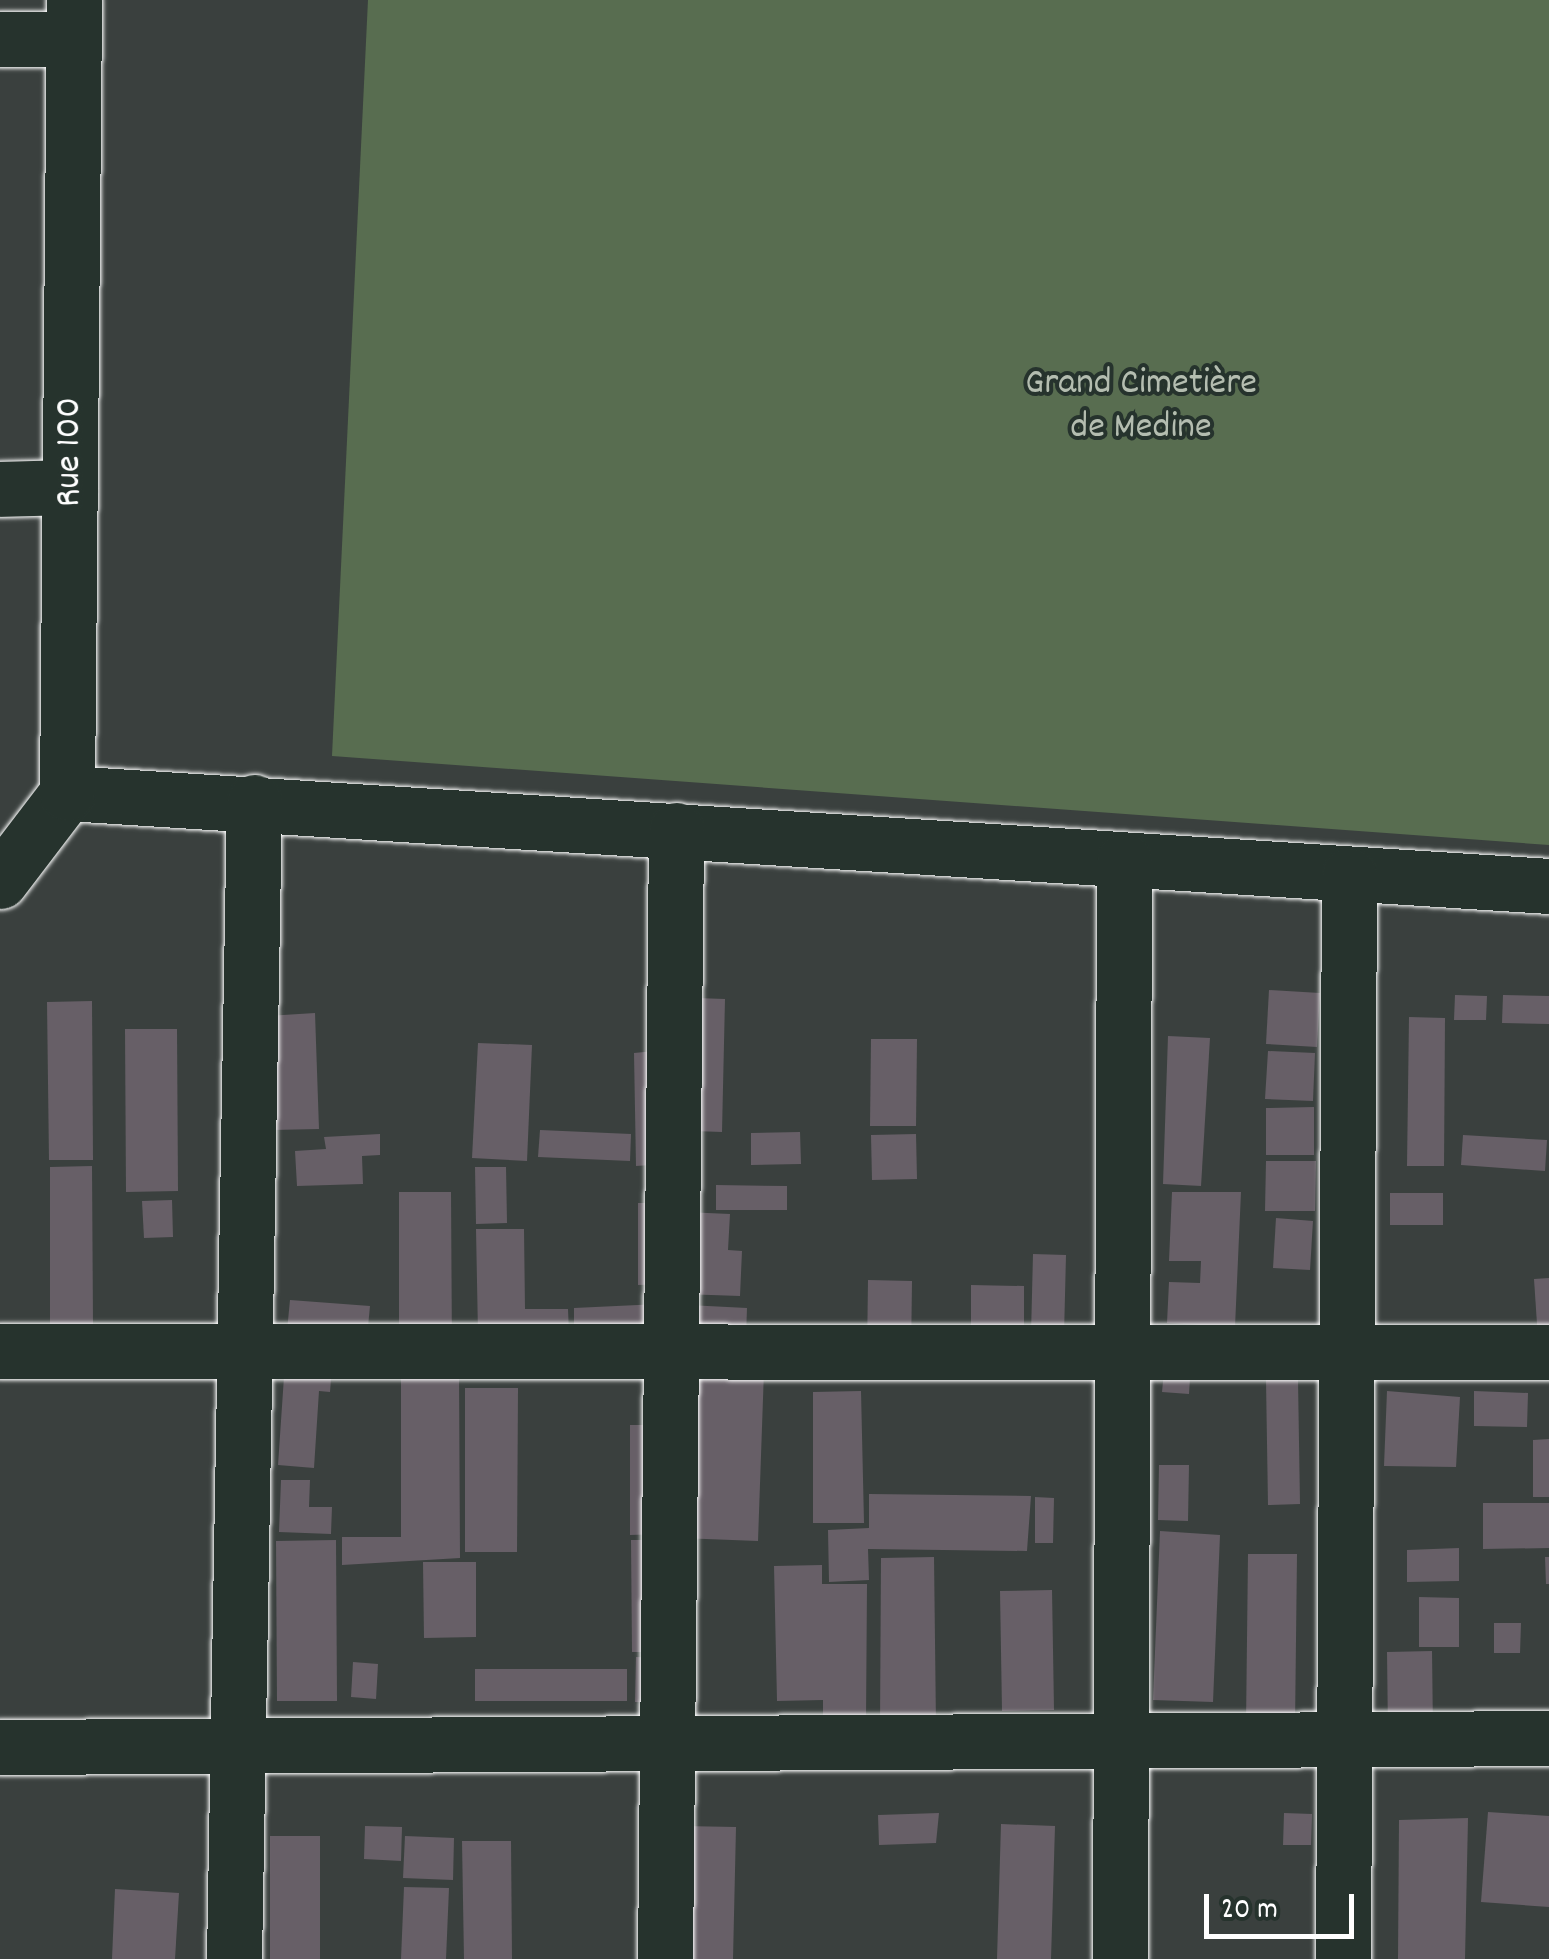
<!DOCTYPE html>
<meta charset="utf-8">
<style>
body{margin:0}
#map{position:relative;width:1549px;height:1959px;overflow:hidden;background:#3a403e;font-family:Dekko,sans-serif}
div>[style]{position:absolute}
.green>*{inset:0;background:#586d50}
.building>*{inset:0;background:#675f67}
.roads{filter:drop-shadow(0 0 2px #fff) drop-shadow(0 0 2px #fff)}
.minor>*{height:55px;margin:-27.5px;padding:0 27.5px;transform-origin:27.5px;border-radius:27.5px;background:#26332d}
span{translate:-50% -50%;white-space:nowrap;text-align:center;line-height:1.15;-webkit-text-stroke:8px #26332d;paint-order:stroke}
.park-label{font-size:38px;color:#b4bdb0}
.street-label{font-size:38px;color:#fff}
.scale{position:absolute;left:1204px;top:1894px;width:150px;height:45px;box-sizing:border-box;border:5px solid #fff;border-top:0;padding-left:12px;font-size:30px;line-height:35px;white-space:nowrap;color:#fff;-webkit-text-stroke:8px #26332d;paint-order:stroke}
</style>
<div id="map">
<div class="green">
<i style="clip-path:polygon(368px 0,1549px 0,1549px 845px,332px 756px)"></i>
</div>
<div class="building">
<i style="clip-path:polygon(1269px 990px,1320px 993px,1317px 1047px,1266px 1044px)"></i>
<i style="clip-path:polygon(1455px 995px,1487px 996px,1486px 1020px,1454px 1020px)"></i>
<i style="clip-path:polygon(1503px 995px,1549px 996px,1549px 1024px,1502px 1023px)"></i>
<i style="clip-path:polygon(696px 998px,725px 999px,722px 1132px,694px 1131px)"></i>
<i style="clip-path:polygon(92px 1001px,93px 1160px,49px 1160px,47px 1002px)"></i>
<i style="clip-path:polygon(315px 1013px,319px 1129px,272px 1130px,267px 1016px)"></i>
<i style="clip-path:polygon(1409px 1017px,1445px 1018px,1444px 1166px,1407px 1166px)"></i>
<i style="clip-path:polygon(125px 1029px,177px 1029px,178px 1191px,126px 1192px)"></i>
<i style="clip-path:polygon(1168px 1036px,1210px 1038px,1201px 1186px,1163px 1184px)"></i>
<i style="clip-path:polygon(871px 1039px,917px 1039px,916px 1126px,870px 1126px)"></i>
<i style="clip-path:polygon(478px 1043px,532px 1045px,527px 1161px,472px 1158px)"></i>
<i style="clip-path:polygon(665px 1050px,665px 1164px,636px 1166px,634px 1053px)"></i>
<i style="clip-path:polygon(1268px 1051px,1315px 1053px,1313px 1101px,1265px 1099px)"></i>
<i style="clip-path:polygon(1314px 1107px,1314px 1155px,1266px 1155px,1266px 1108px)"></i>
<i style="clip-path:polygon(540px 1130px,631px 1134px,630px 1161px,538px 1157px)"></i>
<i style="clip-path:polygon(800px 1132px,801px 1164px,751px 1165px,751px 1133px)"></i>
<i style="clip-path:polygon(380px 1134px,380px 1155px,362px 1156px,363px 1184px,297px 1186px,295px 1151px,326px 1149px,324px 1137px)"></i>
<i style="clip-path:polygon(916px 1134px,917px 1179px,872px 1180px,871px 1135px)"></i>
<i style="clip-path:polygon(1463px 1135px,1547px 1140px,1545px 1171px,1461px 1165px)"></i>
<i style="clip-path:polygon(1266px 1161px,1316px 1161px,1315px 1211px,1265px 1211px)"></i>
<i style="clip-path:polygon(92px 1166px,93px 1324px,50px 1325px,50px 1167px)"></i>
<i style="clip-path:polygon(475px 1167px,506px 1167px,507px 1223px,476px 1224px)"></i>
<i style="clip-path:polygon(716px 1185px,787px 1186px,787px 1210px,716px 1210px)"></i>
<i style="clip-path:polygon(399px 1192px,451px 1192px,452px 1354px,399px 1354px)"></i>
<i style="clip-path:polygon(1172px 1192px,1241px 1192px,1235px 1327px,1167px 1323px,1169px 1282px,1200px 1283px,1201px 1261px,1169px 1261px)"></i>
<i style="clip-path:polygon(1390px 1193px,1443px 1193px,1443px 1225px,1390px 1225px)"></i>
<i style="clip-path:polygon(172px 1200px,173px 1237px,144px 1238px,142px 1201px)"></i>
<i style="clip-path:polygon(638px 1203px,664px 1203px,665px 1284px,638px 1285px)"></i>
<i style="clip-path:polygon(685px 1212px,730px 1214px,728px 1250px,742px 1251px,740px 1296px,682px 1294px)"></i>
<i style="clip-path:polygon(1276px 1218px,1313px 1221px,1310px 1270px,1273px 1268px)"></i>
<i style="clip-path:polygon(476px 1229px,524px 1229px,525px 1309px,568px 1309px,569px 1333px,478px 1334px)"></i>
<i style="clip-path:polygon(1033px 1254px,1066px 1255px,1064px 1335px,1031px 1335px)"></i>
<i style="clip-path:polygon(1549px 1278px,1549px 1353px,1539px 1354px,1534px 1279px)"></i>
<i style="clip-path:polygon(868px 1280px,912px 1281px,911px 1355px,867px 1355px)"></i>
<i style="clip-path:polygon(971px 1285px,1024px 1286px,1024px 1332px,971px 1332px)"></i>
<i style="clip-path:polygon(290px 1300px,370px 1306px,367px 1337px,287px 1331px)"></i>
<i style="clip-path:polygon(659px 1304px,660px 1330px,574px 1333px,574px 1308px)"></i>
<i style="clip-path:polygon(688px 1305px,747px 1308px,746px 1337px,686px 1334px)"></i>
<i style="clip-path:polygon(1165px 1360px,1191px 1362px,1189px 1394px,1162px 1392px)"></i>
<i style="clip-path:polygon(285px 1362px,332px 1366px,330px 1392px,319px 1391px,314px 1468px,278px 1465px)"></i>
<i style="clip-path:polygon(685px 1367px,764px 1370px,758px 1541px,680px 1538px)"></i>
<i style="clip-path:polygon(459px 1370px,460px 1558px,342px 1565px,342px 1537px,401px 1537px,401px 1371px)"></i>
<i style="clip-path:polygon(1266px 1380px,1298px 1380px,1300px 1504px,1268px 1505px)"></i>
<i style="clip-path:polygon(465px 1388px,518px 1388px,517px 1552px,465px 1552px)"></i>
<i style="clip-path:polygon(861px 1391px,864px 1523px,813px 1523px,813px 1392px)"></i>
<i style="clip-path:polygon(1387px 1391px,1460px 1397px,1456px 1467px,1384px 1466px)"></i>
<i style="clip-path:polygon(1474px 1391px,1528px 1393px,1527px 1427px,1474px 1426px)"></i>
<i style="clip-path:polygon(630px 1425px,660px 1425px,661px 1534px,630px 1535px)"></i>
<i style="clip-path:polygon(1549px 1439px,1549px 1497px,1533px 1497px,1533px 1440px)"></i>
<i style="clip-path:polygon(1159px 1465px,1189px 1465px,1188px 1521px,1158px 1520px)"></i>
<i style="clip-path:polygon(281px 1480px,310px 1480px,309px 1507px,332px 1507px,331px 1534px,279px 1532px)"></i>
<i style="clip-path:polygon(869px 1494px,1031px 1496px,1027px 1551px,868px 1549px,869px 1580px,829px 1582px,828px 1530px,869px 1528px)"></i>
<i style="clip-path:polygon(1035px 1497px,1054px 1498px,1053px 1543px,1035px 1543px)"></i>
<i style="clip-path:polygon(1483px 1503px,1549px 1503px,1549px 1548px,1483px 1549px)"></i>
<i style="clip-path:polygon(1160px 1531px,1220px 1535px,1213px 1702px,1153px 1700px)"></i>
<i style="clip-path:polygon(336px 1540px,337px 1701px,277px 1701px,276px 1541px)"></i>
<i style="clip-path:polygon(631px 1540px,661px 1540px,663px 1652px,632px 1652px)"></i>
<i style="clip-path:polygon(1459px 1548px,1459px 1581px,1407px 1582px,1407px 1550px)"></i>
<i style="clip-path:polygon(1248px 1554px,1297px 1554px,1295px 1725px,1246px 1725px)"></i>
<i style="clip-path:polygon(934px 1557px,936px 1726px,880px 1726px,881px 1558px)"></i>
<i style="clip-path:polygon(1545px 1557px,1549px 1557px,1549px 1584px,1546px 1584px)"></i>
<i style="clip-path:polygon(423px 1562px,476px 1562px,476px 1637px,424px 1638px)"></i>
<i style="clip-path:polygon(822px 1565px,822px 1584px,867px 1584px,866px 1721px,823px 1721px,823px 1700px,777px 1701px,774px 1566px)"></i>
<i style="clip-path:polygon(1052px 1590px,1054px 1710px,1002px 1711px,1000px 1591px)"></i>
<i style="clip-path:polygon(1419px 1597px,1459px 1598px,1459px 1647px,1419px 1647px)"></i>
<i style="clip-path:polygon(1494px 1623px,1521px 1623px,1520px 1653px,1494px 1653px)"></i>
<i style="clip-path:polygon(1432px 1651px,1433px 1732px,1388px 1733px,1387px 1652px)"></i>
<i style="clip-path:polygon(636px 1657px,662px 1658px,661px 1703px,635px 1702px)"></i>
<i style="clip-path:polygon(353px 1662px,378px 1664px,376px 1699px,351px 1697px)"></i>
<i style="clip-path:polygon(475px 1669px,627px 1669px,627px 1701px,475px 1701px)"></i>
<i style="clip-path:polygon(1488px 1812px,1549px 1816px,1549px 1907px,1481px 1902px)"></i>
<i style="clip-path:polygon(939px 1813px,936px 1843px,879px 1845px,878px 1815px)"></i>
<i style="clip-path:polygon(1284px 1813px,1312px 1814px,1311px 1845px,1283px 1845px)"></i>
<i style="clip-path:polygon(1468px 1818px,1465px 1959px,1398px 1959px,1399px 1820px)"></i>
<i style="clip-path:polygon(1001px 1824px,1055px 1826px,1051px 1959px,997px 1959px)"></i>
<i style="clip-path:polygon(365px 1826px,402px 1827px,401px 1861px,364px 1859px)"></i>
<i style="clip-path:polygon(683px 1826px,736px 1827px,733px 1959px,679px 1959px)"></i>
<i style="clip-path:polygon(270px 1836px,320px 1836px,320px 1959px,270px 1959px)"></i>
<i style="clip-path:polygon(405px 1836px,454px 1838px,453px 1880px,403px 1878px)"></i>
<i style="clip-path:polygon(462px 1841px,511px 1841px,512px 1959px,464px 1959px)"></i>
<i style="clip-path:polygon(404px 1887px,449px 1888px,446px 1959px,401px 1959px)"></i>
<i style="clip-path:polygon(115px 1889px,179px 1893px,175px 1959px,112px 1959px)"></i>
</div>
<div class="roads">
<div class="minor">
<i style="left:0;top:39px;width:74px"></i>
<i style="left:0;top:489px;width:70px;rotate:-1.6deg"></i>
<i style="left:67px;top:793px;width:1485px;rotate:3.59deg"></i>
<i style="left:0;top:881px;width:111px;rotate:-52.7deg"></i>
<i style="left:67px;top:793px;width:793px;rotate:-89.49deg"></i>
<i style="left:0;top:1351px;width:1549px;rotate:0.04deg"></i>
<i style="left:0;top:1747px;width:1549px;rotate:-0.33deg"></i>
<i style="left:234px;top:1959px;width:1157px;rotate:-89.01deg"></i>
<i style="left:665px;top:1959px;width:1129px;rotate:-89.44deg"></i>
<i style="left:1120px;top:1959px;width:1099px;rotate:-89.79deg"></i>
<i style="left:1343px;top:1959px;width:1084px;rotate:-89.68deg"></i>
</div>
</div>
<div class="park-label">
<span style="left:1141px;top:407px">Grand Cimetière<br>de Medine</span>
</div>
<div class="street-label">
<span style="left:71px;top:452px;rotate:-90deg">Rue 100</span>
</div>
<div class="scale">20 m</div>
</div>
